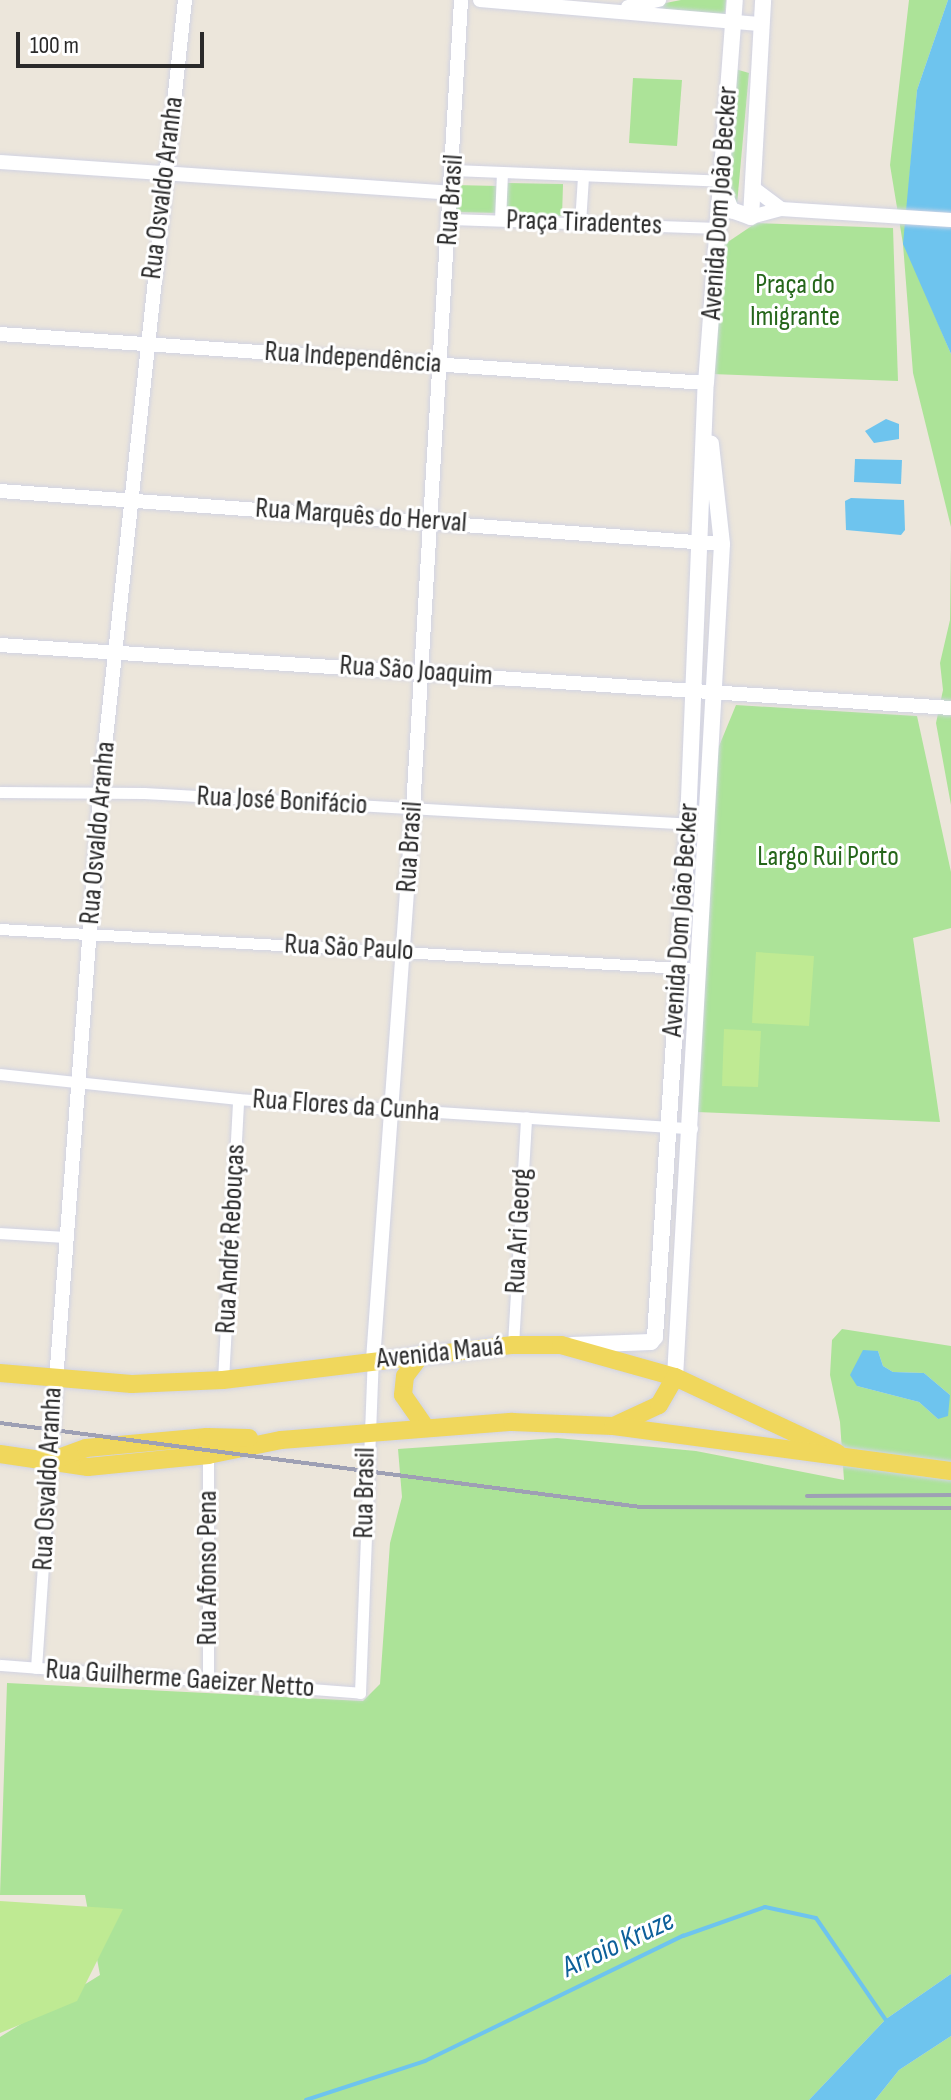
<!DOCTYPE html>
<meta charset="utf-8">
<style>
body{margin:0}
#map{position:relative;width:951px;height:2100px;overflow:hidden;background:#ece6db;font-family:"Sofia Sans Condensed",sans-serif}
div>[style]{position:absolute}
.green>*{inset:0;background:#ace398}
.pitch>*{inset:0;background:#bfea93}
.water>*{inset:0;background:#6ec4ee}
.stream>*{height:4px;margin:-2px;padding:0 2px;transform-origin:2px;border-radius:2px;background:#6ec4ee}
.roads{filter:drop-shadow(0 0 2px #d1d3e3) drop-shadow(0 0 2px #d1d3e3)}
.minor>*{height:11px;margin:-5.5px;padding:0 5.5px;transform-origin:5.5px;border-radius:5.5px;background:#fff}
.tertiary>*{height:14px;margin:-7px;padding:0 7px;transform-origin:7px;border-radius:7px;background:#fff}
.secondary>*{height:16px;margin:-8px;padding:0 8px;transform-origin:8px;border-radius:8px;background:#fff}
.primary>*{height:18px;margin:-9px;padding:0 9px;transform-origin:9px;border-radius:9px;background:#f0d75c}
.rail>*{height:4px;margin:-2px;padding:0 2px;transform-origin:2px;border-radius:2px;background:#9ea0b4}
span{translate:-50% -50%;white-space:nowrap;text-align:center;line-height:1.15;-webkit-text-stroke:6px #fff;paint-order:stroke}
.street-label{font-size:28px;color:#2a2a2a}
.park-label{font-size:28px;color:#25661a}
.water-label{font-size:30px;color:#0d609a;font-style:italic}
.scale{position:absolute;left:16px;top:32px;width:188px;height:36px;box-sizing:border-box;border:4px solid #2a2a2a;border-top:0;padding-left:10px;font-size:24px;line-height:28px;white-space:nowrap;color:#2a2a2a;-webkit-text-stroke:6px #fff;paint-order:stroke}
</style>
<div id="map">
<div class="green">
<i style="clip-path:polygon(681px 0,726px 0,725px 14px,635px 9px)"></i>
<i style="clip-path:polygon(909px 0,948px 0,917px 90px,904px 243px,951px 354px,951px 527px,913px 373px,903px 244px,890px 165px)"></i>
<i style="clip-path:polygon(735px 69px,749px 73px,737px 204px,727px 198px)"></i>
<i style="clip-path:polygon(633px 78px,682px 80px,677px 146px,629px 143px)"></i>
<i style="clip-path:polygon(506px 183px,563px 184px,562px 216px,506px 215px)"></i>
<i style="clip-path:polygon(454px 185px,498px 186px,498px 213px,453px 212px)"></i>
<i style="clip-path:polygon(756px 223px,893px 228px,898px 381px,712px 374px,719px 248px)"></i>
<i style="clip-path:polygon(951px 548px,951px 805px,936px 723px,943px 690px,940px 663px,950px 620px)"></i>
<i style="clip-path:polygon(736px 705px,917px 716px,951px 872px,951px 928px,913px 938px,940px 1122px,697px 1112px,717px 751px)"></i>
<i style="clip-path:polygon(evenodd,842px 1329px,951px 1346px,951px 1974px,886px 2019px,809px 2100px,0 2100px,0 2037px,100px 1975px,85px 1895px,0 1895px,7px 1683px,363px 1701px,380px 1684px,390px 1543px,402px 1497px,398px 1449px,557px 1438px,696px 1451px,844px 1480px,840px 1422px,830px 1375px,832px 1340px,842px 1329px,878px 1351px,883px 1366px,893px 1372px,924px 1373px,950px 1395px,938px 1419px,919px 1402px,857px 1386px,878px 1351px)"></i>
<i style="clip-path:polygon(951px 2036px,951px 2100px,875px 2100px,899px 2070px)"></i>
</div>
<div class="pitch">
<i style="clip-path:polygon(756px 952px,814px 956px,809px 1026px,752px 1023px)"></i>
<i style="clip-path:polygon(724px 1029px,761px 1031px,758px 1087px,722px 1086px)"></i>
<i style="clip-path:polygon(0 1901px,123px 1909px,77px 2001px,0 2033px)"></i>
</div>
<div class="water">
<i style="clip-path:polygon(948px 0,951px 0,951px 354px,903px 244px,917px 90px)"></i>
<i style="clip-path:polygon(886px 419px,899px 424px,899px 439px,874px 443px,865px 431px)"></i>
<i style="clip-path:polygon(855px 459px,902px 460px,901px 484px,854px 482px)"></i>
<i style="clip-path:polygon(851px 498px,904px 500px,905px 530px,901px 535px,846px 530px,845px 501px)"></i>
<i style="clip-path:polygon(863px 1350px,878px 1351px,883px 1366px,893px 1372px,924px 1373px,950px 1395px,948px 1416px,938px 1419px,919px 1402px,857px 1386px,850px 1375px)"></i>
<i style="clip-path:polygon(951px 1974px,951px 2036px,899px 2070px,875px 2100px,809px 2100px,886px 2019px)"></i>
</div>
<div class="stream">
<i style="left:306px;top:2100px;width:125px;rotate:-18.1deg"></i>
<i style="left:425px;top:2061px;width:287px;rotate:-25.9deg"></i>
<i style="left:683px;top:1936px;width:87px;rotate:-19.5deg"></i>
<i style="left:765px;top:1907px;width:52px;rotate:12.2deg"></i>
<i style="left:816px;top:1918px;width:127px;rotate:55.6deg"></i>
</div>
<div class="roads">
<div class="minor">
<i style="left:453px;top:170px;width:269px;rotate:2.3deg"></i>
<i style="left:450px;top:219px;width:269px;rotate:1.9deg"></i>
<i style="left:500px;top:220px;width:47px;rotate:-87.6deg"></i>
<i style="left:580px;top:223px;width:47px;rotate:-86.3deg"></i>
<i style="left:0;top:792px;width:144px;rotate:0.4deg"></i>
<i style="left:144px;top:793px;width:551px;rotate:3.23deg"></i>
<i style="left:0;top:929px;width:700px;rotate:3.28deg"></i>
<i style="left:0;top:1074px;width:239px;rotate:6deg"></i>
<i style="left:238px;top:1099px;width:455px;rotate:3.7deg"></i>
<i style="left:0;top:1233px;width:64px;rotate:3.6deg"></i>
<i style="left:513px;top:1345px;width:228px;rotate:-86.7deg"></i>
<i style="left:223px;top:1380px;width:281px;rotate:-86.9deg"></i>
<i style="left:208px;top:1455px;width:227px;rotate:90deg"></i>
<i style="left:0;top:1665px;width:361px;rotate:4.4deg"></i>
<i style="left:360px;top:1693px;width:333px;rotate:-87.8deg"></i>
<i style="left:36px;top:1668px;width:207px;rotate:-86.1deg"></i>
</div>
<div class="tertiary">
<i style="left:480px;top:0;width:283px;rotate:4.9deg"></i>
<i style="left:628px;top:7px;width:32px;rotate:-13deg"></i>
<i style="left:0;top:162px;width:452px;rotate:3.9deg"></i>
<i style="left:752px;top:187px;width:36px;rotate:37deg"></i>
<i style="left:751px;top:217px;width:31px;rotate:-15deg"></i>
<i style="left:781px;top:209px;width:170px;rotate:3.7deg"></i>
<i style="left:0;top:334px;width:708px;rotate:3.97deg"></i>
<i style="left:0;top:491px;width:724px;rotate:4.2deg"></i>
<i style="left:0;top:645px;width:953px;rotate:3.79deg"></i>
<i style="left:373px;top:1360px;width:552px;rotate:-85.85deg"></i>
<i style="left:413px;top:809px;width:810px;rotate:-86.6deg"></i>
<i style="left:50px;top:1461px;width:669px;rotate:-85.71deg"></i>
<i style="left:100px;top:794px;width:799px;rotate:-83.89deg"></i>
</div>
<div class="secondary">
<i style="left:723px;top:190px;width:22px;rotate:68deg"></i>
<i style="left:731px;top:210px;width:21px;rotate:19deg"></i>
<i style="left:751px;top:217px;width:217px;rotate:-86.8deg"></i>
<i style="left:572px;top:1345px;width:79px;rotate:-2.2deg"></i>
<i style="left:651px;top:1342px;width:6px;rotate:-51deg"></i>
<i style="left:655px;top:1337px;width:515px;rotate:-86.33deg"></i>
<i style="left:688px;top:823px;width:440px;rotate:-87.7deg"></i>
<i style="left:706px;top:383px;width:384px;rotate:-85.7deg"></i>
<i style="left:675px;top:1377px;width:834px;rotate:-86.77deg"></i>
<i style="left:722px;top:544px;width:101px;rotate:-96.3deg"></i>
</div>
<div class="primary">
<i style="left:421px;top:1355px;width:26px;rotate:127deg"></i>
<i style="left:405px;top:1376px;width:19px;rotate:96deg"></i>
<i style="left:403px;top:1395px;width:40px;rotate:55.1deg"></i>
<i style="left:0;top:1373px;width:132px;rotate:4.8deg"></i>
<i style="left:132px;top:1384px;width:91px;rotate:-2.5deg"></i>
<i style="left:223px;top:1380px;width:292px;rotate:-6.9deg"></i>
<i style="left:513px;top:1345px;width:48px"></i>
<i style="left:561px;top:1345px;width:118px;rotate:15.7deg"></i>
<i style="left:675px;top:1377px;width:179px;rotate:25.1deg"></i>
<i style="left:616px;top:1425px;width:47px;rotate:-24.9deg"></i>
<i style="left:659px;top:1405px;width:32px;rotate:-60deg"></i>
<i style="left:0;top:1454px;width:89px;rotate:8.4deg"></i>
<i style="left:88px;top:1467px;width:121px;rotate:-5.7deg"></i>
<i style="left:208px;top:1455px;width:75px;rotate:-11.6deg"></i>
<i style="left:281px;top:1440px;width:232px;rotate:-4.5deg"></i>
<i style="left:512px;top:1422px;width:101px;rotate:2.3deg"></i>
<i style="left:613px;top:1426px;width:341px;rotate:7.6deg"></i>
<i style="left:53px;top:1460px;width:35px;rotate:-20deg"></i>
<i style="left:86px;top:1448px;width:121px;rotate:-5.2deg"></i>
<i style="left:207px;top:1437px;width:42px;rotate:1.4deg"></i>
</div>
</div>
<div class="rail">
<i style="left:0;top:1423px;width:646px;rotate:7.47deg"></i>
<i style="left:641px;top:1507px;width:310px;rotate:0.2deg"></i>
<i style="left:807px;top:1496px;width:144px;rotate:-0.4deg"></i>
</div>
<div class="street-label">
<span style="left:163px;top:188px;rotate:-83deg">Rua Osvaldo Aranha</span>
<span style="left:451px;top:200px;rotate:-86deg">Rua Brasil</span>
<span style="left:720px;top:203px;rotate:-86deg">Avenida Dom João Becker</span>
<span style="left:584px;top:223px;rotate:2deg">Praça Tiradentes</span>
<span style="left:353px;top:358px;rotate:4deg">Rua Independência</span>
<span style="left:361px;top:516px;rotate:4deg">Rua Marquês do Herval</span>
<span style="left:416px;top:671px;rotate:4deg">Rua São Joaquim</span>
<span style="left:282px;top:801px;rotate:3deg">Rua José Bonifácio</span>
<span style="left:98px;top:833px;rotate:-85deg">Rua Osvaldo Aranha</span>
<span style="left:410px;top:847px;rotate:-86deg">Rua Brasil</span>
<span style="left:681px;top:920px;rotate:-86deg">Avenida Dom João Becker</span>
<span style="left:349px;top:948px;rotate:3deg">Rua São Paulo</span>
<span style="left:346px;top:1106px;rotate:4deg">Rua Flores da Cunha</span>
<span style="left:519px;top:1231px;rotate:-87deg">Rua Ari Georg</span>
<span style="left:231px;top:1239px;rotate:-87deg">Rua André Rebouças</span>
<span style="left:440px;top:1353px;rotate:-6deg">Avenida Mauá</span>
<span style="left:48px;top:1479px;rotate:-87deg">Rua Osvaldo Aranha</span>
<span style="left:365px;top:1493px;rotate:-89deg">Rua Brasil</span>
<span style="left:208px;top:1568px;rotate:-90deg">Rua Afonso Pena</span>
<span style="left:180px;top:1679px;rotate:4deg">Rua Guilherme Gaeizer Netto</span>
</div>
<div class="park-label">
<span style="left:795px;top:301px">Praça do<br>Imigrante</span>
<span style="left:828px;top:857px">Largo Rui Porto</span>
</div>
<div class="water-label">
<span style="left:618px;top:1944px;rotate:-25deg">Arroio Kruze</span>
</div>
<div class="scale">100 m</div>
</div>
